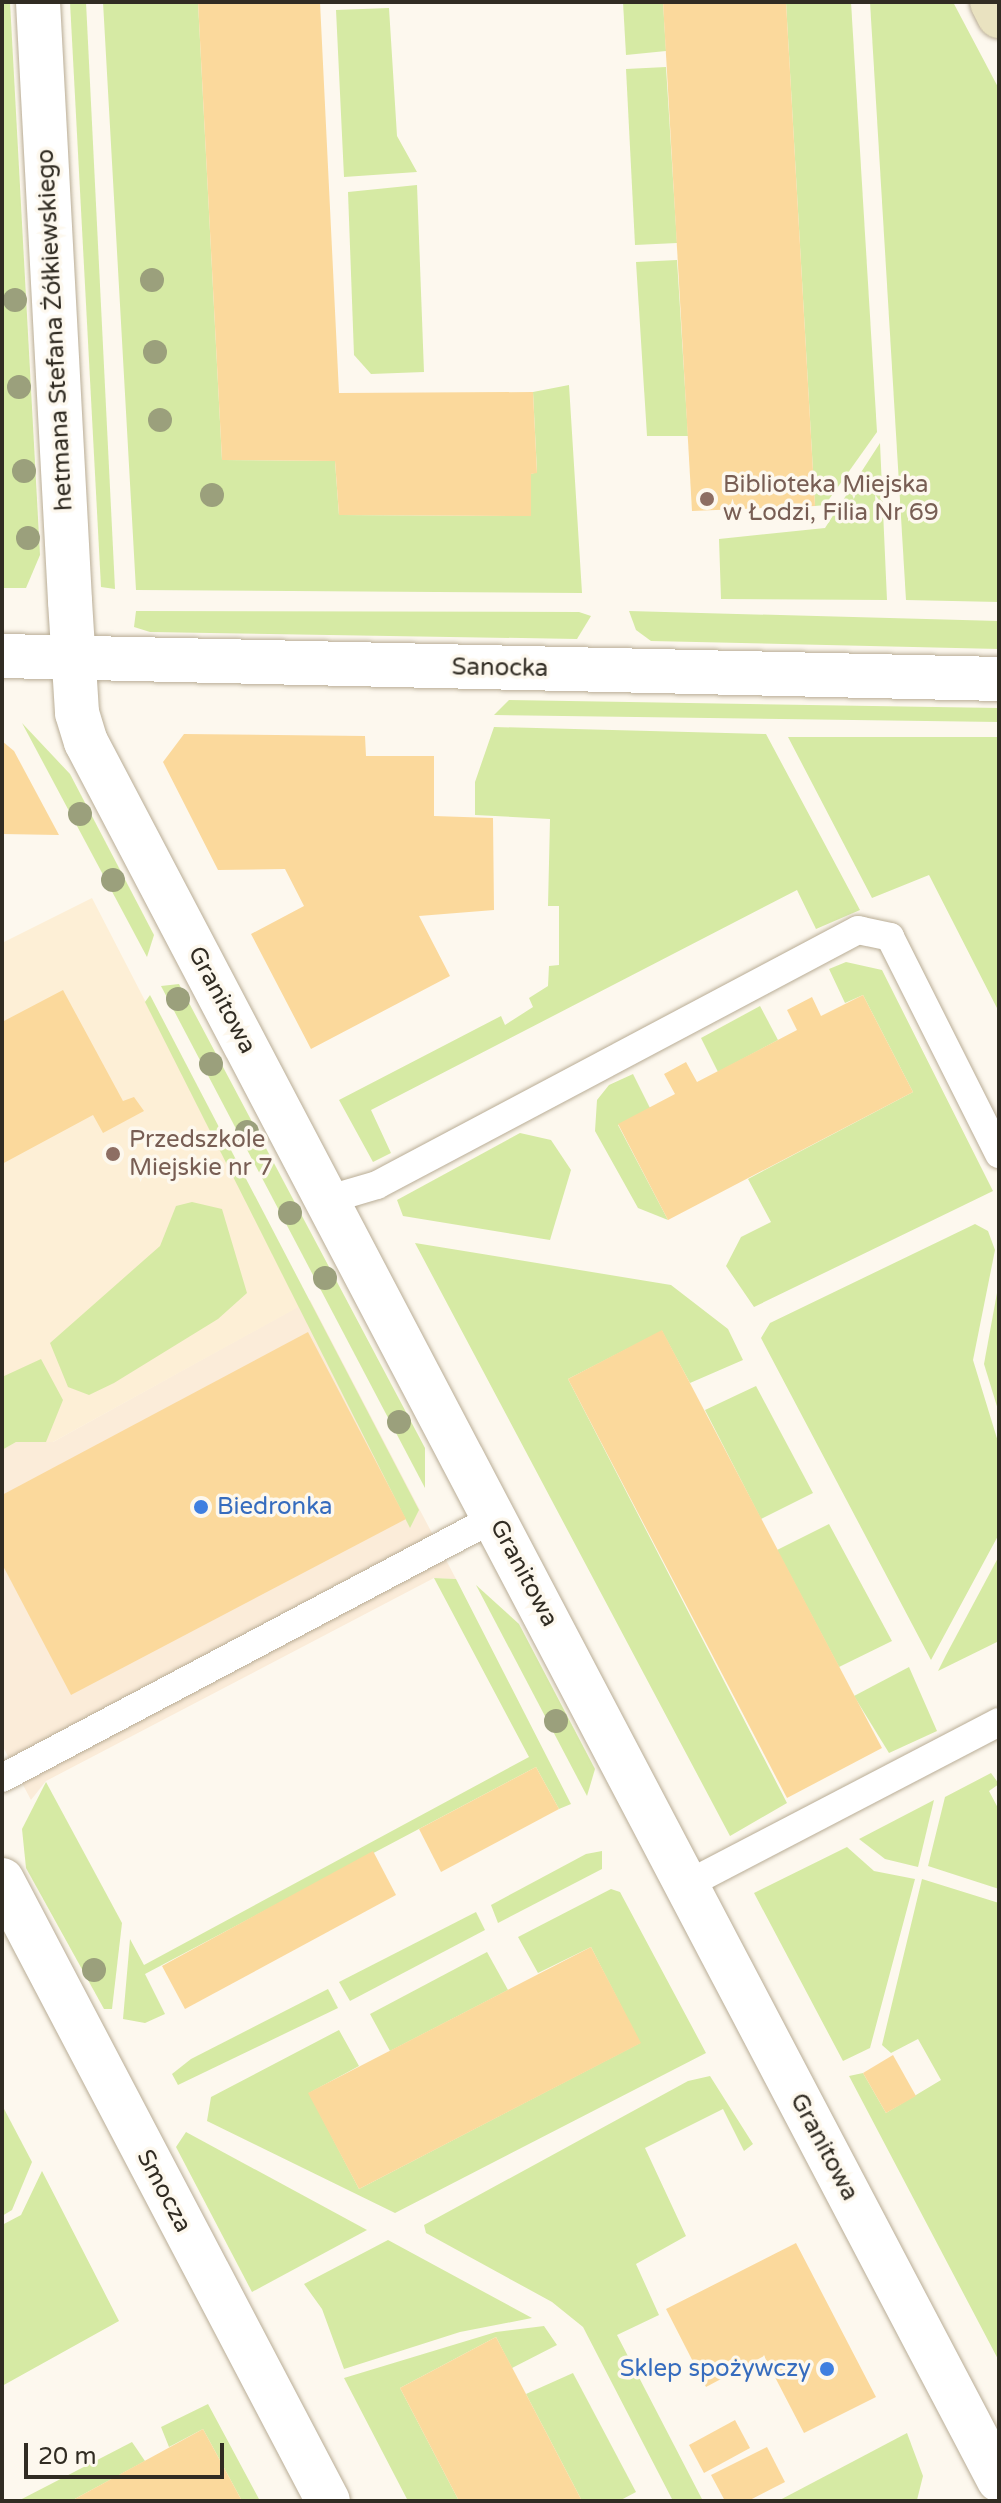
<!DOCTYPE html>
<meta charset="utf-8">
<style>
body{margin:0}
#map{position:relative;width:1001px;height:2503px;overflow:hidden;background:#fdf8ee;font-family:"Varela Round",sans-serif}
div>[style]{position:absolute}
.commercial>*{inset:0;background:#fbecd9}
.built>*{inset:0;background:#fdefd6}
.green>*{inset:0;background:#d6eaa4}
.building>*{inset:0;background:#fbd99c}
.roads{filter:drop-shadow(0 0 2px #b9ad96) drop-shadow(0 0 2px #b9ad96)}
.lane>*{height:28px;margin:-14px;padding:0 14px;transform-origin:14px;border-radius:14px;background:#fff}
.street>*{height:44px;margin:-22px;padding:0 22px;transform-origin:22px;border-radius:22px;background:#fff}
.secondary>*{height:44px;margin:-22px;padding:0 22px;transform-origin:22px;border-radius:22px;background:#e9e2c0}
.trees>*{width:24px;height:24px;margin:-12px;border-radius:50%;background:#9ba07c}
.dots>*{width:22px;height:22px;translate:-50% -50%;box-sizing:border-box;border:4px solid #fdf8ee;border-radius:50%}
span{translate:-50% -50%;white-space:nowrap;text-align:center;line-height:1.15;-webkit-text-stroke:7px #fdf8ee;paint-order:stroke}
.street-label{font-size:24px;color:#312c23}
.education-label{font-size:24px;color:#785e54}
.left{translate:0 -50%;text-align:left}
.shop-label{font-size:24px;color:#366cbe}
.right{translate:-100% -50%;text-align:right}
.frame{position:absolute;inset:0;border:4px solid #312c23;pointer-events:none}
.scale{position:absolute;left:24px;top:2443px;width:200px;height:36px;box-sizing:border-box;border:4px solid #312c23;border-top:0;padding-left:10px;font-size:24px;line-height:28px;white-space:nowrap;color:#312c23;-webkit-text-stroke:6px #fdf8ee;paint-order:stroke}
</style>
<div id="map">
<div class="commercial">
<i style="clip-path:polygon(310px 1300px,456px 1579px,434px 1578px,46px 1781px,31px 1800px,2px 1745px,2px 1450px,16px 1442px,53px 1442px)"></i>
</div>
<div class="built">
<i style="clip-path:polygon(92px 898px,302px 1305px,53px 1442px,16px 1442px,2px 1450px,2px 943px)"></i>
</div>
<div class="green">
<i style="clip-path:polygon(2px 2px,10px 2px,40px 555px,26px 588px,2px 588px)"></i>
<i style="clip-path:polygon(70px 2px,86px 2px,115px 589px,101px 587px)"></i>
<i style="clip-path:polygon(103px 2px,198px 2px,222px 460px,335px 461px,339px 515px,531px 516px,531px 474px,537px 472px,533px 392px,569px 385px,582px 593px,136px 590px)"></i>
<i style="clip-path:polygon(623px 2px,663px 2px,666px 51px,626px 55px)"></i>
<i style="clip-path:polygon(786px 2px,851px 2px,877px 432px,825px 505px,815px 506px)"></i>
<i style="clip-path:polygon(870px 2px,953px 2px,999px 89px,999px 602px,906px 600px)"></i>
<i style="clip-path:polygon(389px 8px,397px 136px,417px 172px,344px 177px,336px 10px)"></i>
<i style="clip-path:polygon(666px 67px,677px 243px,635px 245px,626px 69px)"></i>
<i style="clip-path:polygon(417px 185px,424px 372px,371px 374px,354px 355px,348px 192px)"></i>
<i style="clip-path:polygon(677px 260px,688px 436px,647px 436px,636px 262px)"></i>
<i style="clip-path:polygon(880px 443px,887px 600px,721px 599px,719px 539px,825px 528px)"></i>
<i style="clip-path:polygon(136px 611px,579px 612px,591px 616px,577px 639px,150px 632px,134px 627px)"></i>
<i style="clip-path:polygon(629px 611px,999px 621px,999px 649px,651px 641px,636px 630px)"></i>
<i style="clip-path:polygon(509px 700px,999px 708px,999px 722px,494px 715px)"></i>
<i style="clip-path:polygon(22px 723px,70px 774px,154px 935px,147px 957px)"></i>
<i style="clip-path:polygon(494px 727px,766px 734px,860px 910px,816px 929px,797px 890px,371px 1110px,391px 1153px,373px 1162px,339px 1100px,501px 1016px,505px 1025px,533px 1007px,529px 998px,548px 986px,549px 966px,559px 965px,559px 906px,548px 906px,550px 819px,475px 815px,475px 782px)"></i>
<i style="clip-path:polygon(788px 737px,999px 737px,999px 1012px,929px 875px,872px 898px)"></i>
<i style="clip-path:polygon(846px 962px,882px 970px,993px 1191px,754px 1307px,726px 1266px,741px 1237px,771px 1222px,748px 1179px,913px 1092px,863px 995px,845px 1003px,829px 969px)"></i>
<i style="clip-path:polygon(179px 984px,425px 1448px,425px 1488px,161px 986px)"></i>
<i style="clip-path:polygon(150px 995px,419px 1510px,410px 1528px,145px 1002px)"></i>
<i style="clip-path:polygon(760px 1006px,778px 1040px,718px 1072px,701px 1038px)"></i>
<i style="clip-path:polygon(633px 1074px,650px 1108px,618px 1125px,668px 1220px,638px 1208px,595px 1131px,597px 1100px,609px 1085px)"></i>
<i style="clip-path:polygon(520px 1133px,551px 1140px,571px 1170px,550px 1240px,403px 1216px,397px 1200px)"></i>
<i style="clip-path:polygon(192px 1202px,222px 1209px,247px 1293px,218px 1319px,114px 1383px,89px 1395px,68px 1387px,50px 1343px,160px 1246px,176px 1206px)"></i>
<i style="clip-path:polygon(975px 1224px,988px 1231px,995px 1250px,973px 1360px,999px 1445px,999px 1534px,931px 1660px,761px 1338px,770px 1323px)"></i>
<i style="clip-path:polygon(415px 1243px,671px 1285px,728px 1329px,743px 1360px,690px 1383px,662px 1331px,568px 1379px,787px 1803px,730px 1836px)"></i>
<i style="clip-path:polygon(999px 1282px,999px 1413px,984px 1364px)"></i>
<i style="clip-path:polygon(41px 1359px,63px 1400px,46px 1442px,16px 1442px,2px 1450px,2px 1377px)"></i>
<i style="clip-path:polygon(756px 1386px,813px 1493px,761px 1519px,705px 1410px)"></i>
<i style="clip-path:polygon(829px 1524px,892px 1641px,839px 1667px,777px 1550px)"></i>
<i style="clip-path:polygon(999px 1556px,999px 1641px,938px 1671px,946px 1655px)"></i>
<i style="clip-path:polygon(434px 1578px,456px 1579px,571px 1804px,559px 1809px,536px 1767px,145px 1974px,165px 2014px,145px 2023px,123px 2019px,130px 1939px,144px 1965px,529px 1757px)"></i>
<i style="clip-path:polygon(476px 1585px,519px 1624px,595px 1769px,587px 1796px)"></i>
<i style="clip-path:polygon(909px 1667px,937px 1731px,889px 1753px,854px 1696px)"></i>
<i style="clip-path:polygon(991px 1773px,999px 1784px,989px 1791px,999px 1810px,999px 1889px,928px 1866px,945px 1797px)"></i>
<i style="clip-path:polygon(46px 1782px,122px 1923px,112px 2009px,104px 2009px,26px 1868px,22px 1829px)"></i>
<i style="clip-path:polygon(934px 1800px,918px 1867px,885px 1859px,859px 1839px)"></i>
<i style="clip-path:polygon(847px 1847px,874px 1871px,915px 1879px,870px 2048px,843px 2061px,754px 1893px)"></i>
<i style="clip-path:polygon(602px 1851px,602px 1869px,498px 1923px,491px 1905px,586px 1854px)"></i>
<i style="clip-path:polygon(922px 1879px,999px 1903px,999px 2361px,849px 2076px,863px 2073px,886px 2113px,941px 2080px,918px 2039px,891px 2053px,882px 2045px)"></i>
<i style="clip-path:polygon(611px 1889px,620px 1892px,706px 2053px,395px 2213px,207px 2121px,211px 2097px,339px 2030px,359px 2066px,309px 2093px,359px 2189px,640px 2043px,591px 1947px,538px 1973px,518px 1937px)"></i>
<i style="clip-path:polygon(476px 1912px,485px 1930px,350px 2001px,339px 1982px)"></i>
<i style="clip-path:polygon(487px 1952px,508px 1990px,390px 2051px,370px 2014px)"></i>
<i style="clip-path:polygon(328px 1989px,338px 2008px,178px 2085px,172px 2074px,191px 2059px)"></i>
<i style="clip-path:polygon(710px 2076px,753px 2144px,744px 2151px,723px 2109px,645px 2148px,686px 2236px,636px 2264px,659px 2315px,617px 2335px,703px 2501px,673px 2501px,583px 2327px,552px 2302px,426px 2233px,424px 2225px,688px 2081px)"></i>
<i style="clip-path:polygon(2px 2105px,32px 2162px,12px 2210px,2px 2216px)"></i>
<i style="clip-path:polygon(186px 2132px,367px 2230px,252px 2292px,176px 2147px)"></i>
<i style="clip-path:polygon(42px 2171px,119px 2321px,2px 2386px,2px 2225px,21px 2215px)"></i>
<i style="clip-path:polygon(388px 2240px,532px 2318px,460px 2332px,344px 2369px,322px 2309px,304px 2284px)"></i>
<i style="clip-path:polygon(544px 2326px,557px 2345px,512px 2368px,496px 2337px,400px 2388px,459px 2501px,408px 2501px,344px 2378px,496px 2332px)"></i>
<i style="clip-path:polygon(573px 2373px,636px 2492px,619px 2501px,582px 2501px,526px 2394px)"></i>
<i style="clip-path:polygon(208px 2404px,260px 2501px,242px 2501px,203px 2429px,169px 2447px,161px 2427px)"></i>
<i style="clip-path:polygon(907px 2433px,923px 2476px,917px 2500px,778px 2501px)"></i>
<i style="clip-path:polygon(132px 2442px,145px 2461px,71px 2501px,18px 2501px)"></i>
</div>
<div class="building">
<i style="clip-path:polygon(198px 2px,320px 2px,339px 393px,533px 392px,537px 473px,531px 474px,531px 516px,339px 515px,335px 461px,222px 460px)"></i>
<i style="clip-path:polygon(663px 2px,786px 2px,815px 506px,692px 511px)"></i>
<i style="clip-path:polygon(184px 734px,365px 736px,366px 756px,434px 756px,434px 816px,493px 818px,494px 910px,419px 916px,450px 976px,311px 1049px,251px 934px,304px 906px,285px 869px,218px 870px,163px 762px)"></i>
<i style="clip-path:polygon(2px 741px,14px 751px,59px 835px,2px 834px)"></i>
<i style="clip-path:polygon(63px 990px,123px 1101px,134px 1097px,144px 1111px,103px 1133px,93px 1115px,2px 1164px,2px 1022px)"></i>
<i style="clip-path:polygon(863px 995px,913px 1092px,668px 1220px,618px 1124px,675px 1094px,664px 1074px,686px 1062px,697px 1082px,797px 1030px,787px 1010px,812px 997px,821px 1016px)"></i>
<i style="clip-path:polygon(662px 1330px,882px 1748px,787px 1798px,568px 1379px)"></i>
<i style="clip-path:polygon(308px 1332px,406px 1519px,71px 1695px,2px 1564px,2px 1495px)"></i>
<i style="clip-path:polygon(536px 1767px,559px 1809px,441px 1872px,419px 1829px)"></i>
<i style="clip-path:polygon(373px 1851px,396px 1895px,185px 2009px,162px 1966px)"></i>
<i style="clip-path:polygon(591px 1947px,641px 2043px,359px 2189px,308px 2093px)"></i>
<i style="clip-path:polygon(893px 2055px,916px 2096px,886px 2113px,863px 2073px)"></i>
<i style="clip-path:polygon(796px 2243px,876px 2397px,804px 2433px,764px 2356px,706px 2387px,666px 2309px)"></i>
<i style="clip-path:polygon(496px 2337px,526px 2394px,582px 2501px,459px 2501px,400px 2388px)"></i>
<i style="clip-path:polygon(735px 2420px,750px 2448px,704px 2473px,689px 2445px)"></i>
<i style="clip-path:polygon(203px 2429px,242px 2501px,71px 2501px,161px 2452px)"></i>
<i style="clip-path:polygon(767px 2447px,785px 2482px,748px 2501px,725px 2501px,711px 2475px)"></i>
</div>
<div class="roads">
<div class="lane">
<i style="left:326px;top:1200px;width:53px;rotate:-16.4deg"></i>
<i style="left:377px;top:1185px;width:544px;rotate:-27.93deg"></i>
<i style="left:858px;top:930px;width:33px;rotate:12deg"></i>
<i style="left:890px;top:937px;width:243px;rotate:63.3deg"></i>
<i style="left:2px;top:1778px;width:556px;rotate:-27.85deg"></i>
<i style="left:686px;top:1885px;width:353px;rotate:-27.5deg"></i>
</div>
<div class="street">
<i style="left:38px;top:2px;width:600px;rotate:86.94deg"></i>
<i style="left:70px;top:601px;width:112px;rotate:86.4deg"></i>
<i style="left:77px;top:713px;width:30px;rotate:73deg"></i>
<i style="left:86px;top:742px;width:1963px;rotate:62.29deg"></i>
<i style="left:2px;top:656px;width:997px;rotate:1.32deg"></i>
<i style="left:2px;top:1880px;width:701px;rotate:62.3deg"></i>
</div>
<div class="secondary">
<i style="left:992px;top:2px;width:16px;rotate:63deg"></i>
</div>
</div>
<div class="trees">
<i style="left:152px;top:280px"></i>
<i style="left:15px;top:300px"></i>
<i style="left:155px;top:352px"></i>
<i style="left:19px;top:387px"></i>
<i style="left:160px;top:420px"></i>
<i style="left:24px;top:471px"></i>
<i style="left:212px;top:495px"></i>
<i style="left:28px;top:538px"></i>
<i style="left:80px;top:814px"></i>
<i style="left:113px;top:880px"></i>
<i style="left:178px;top:999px"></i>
<i style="left:211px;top:1064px"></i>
<i style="left:247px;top:1132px"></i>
<i style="left:290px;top:1213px"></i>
<i style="left:325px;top:1278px"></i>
<i style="left:399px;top:1422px"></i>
<i style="left:556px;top:1721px"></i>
<i style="left:94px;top:1970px"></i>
</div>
<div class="dots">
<i style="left:707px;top:499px;background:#8d6e63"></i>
<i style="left:113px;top:1154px;background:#8d6e63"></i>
<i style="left:201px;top:1507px;background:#3f7fe0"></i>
<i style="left:827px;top:2369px;background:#3f7fe0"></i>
</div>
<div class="street-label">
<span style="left:55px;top:330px;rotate:-93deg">hetmana Stefana Żółkiewskiego</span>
<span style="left:500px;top:668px;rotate:1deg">Sanocka</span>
<span style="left:222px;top:1000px;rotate:62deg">Granitowa</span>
<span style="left:524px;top:1573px;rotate:62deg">Granitowa</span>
<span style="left:824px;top:2147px;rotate:62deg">Granitowa</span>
<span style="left:164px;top:2191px;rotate:62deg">Smocza</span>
</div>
<div class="education-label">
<span class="left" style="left:723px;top:499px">Biblioteka Miejska<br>w Łodzi, Filia Nr 69</span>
<span class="left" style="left:129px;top:1154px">Przedszkole<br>Miejskie nr 7</span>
</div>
<div class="shop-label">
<span class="left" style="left:217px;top:1507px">Biedronka</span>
<span class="right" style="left:811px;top:2369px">Sklep spożywczy</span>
</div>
<div class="frame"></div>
<div class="scale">20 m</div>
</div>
